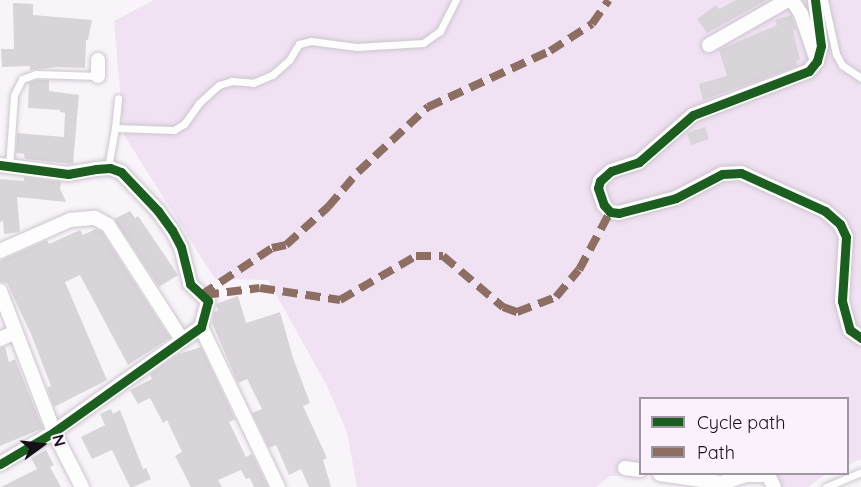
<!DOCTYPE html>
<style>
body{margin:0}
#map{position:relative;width:861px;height:487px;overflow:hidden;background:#f9f4fa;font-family:Quicksand,sans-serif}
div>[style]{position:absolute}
.green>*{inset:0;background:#f0e1f3}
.building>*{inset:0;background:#d9d4da}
.roads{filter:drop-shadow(0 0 2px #cbc6cc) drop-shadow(0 0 2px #cbc6cc)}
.lane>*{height:7px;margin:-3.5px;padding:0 3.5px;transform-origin:3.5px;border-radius:3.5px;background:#fefdfe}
.street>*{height:14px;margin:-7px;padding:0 7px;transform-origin:7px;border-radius:7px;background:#fefdfe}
.quiet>*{height:8px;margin-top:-4px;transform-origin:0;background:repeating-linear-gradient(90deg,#8d6e63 0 15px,transparent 0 23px)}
.cycleway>*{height:9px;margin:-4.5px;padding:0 4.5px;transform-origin:4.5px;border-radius:4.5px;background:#1b5e20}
span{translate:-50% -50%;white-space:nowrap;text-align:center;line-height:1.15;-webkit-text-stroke:4.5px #faf1fd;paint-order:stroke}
.legend{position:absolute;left:639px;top:397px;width:210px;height:78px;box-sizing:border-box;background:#faf1fd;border:2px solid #9e97a1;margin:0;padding:8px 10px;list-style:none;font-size:18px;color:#151017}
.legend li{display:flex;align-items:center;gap:12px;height:30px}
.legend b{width:30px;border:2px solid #9e97a1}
.north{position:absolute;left:12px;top:415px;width:60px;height:60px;-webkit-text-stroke:4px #faf1fd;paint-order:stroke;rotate:75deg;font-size:16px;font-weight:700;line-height:24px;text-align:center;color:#151017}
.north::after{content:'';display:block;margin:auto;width:21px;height:27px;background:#151017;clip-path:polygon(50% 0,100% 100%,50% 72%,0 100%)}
</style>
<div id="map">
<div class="green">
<i style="clip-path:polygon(154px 0,861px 0,861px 459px,848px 465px,848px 398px,640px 398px,640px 474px,653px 474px,610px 476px,596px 487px,357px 487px,347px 432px,327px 386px,268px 280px,215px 279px,124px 135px,114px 21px)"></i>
<i style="clip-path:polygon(766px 474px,826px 474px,808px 487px,776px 487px)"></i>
</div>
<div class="building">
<i style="clip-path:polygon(736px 0,767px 0,707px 33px,697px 19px,716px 5px,719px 9px)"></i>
<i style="clip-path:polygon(13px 3px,33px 4px,33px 15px,92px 20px,88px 40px,86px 40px,85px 68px,57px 67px,30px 70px,30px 66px,2px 67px,1px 49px,14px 49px)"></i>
<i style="clip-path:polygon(791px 15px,796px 29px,793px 30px,800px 60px,796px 61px,797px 66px,703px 100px,699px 84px,727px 76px,719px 50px,777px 25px,775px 20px)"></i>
<i style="clip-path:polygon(37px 80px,49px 80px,49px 91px,79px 95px,73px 164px,25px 159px,24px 154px,16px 153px,17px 133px,64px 137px,65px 113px,60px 112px,60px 110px,28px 108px,29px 82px)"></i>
<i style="clip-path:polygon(705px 127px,709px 139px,691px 145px,687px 133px)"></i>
<i style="clip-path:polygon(24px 177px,61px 182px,60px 189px,66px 202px,17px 197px,20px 232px,4px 234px,3px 221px,0 222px,0 179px,24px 181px)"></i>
<i style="clip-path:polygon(130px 211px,135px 218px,138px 216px,178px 275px,159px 287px,114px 219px)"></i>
<i style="clip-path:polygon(96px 229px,102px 232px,170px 338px,128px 365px,80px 275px,65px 282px,107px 380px,54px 407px,47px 388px,51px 386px,31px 334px,7px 283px,0 282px,0 261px,47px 240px,49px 244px,80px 230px,83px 235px)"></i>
<i style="clip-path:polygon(238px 296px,246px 323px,280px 312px,293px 358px,310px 403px,303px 406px,327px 458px,323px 460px,331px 487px,309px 487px,301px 469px,289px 475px,276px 445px,269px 448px,252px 413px,262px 409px,247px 379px,238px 383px,212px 323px,214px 312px,218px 311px,216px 304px)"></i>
<i style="clip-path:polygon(5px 347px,9px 362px,15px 359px,43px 428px,0 446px,0 348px)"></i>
<i style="clip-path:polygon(201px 347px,235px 419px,229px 422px,246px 457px,252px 454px,268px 487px,254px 487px,250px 478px,246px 479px,241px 470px,218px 480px,222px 487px,191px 487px,175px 456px,182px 452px,167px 420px,163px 423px,150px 398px,138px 404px,130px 390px,152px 379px,150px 374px,179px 354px)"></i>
<i style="clip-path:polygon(111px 409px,113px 414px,120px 410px,143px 469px,146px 468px,151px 479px,133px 487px,130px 487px,112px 450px,92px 459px,81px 437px,105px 425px,100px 414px)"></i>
<i style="clip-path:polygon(46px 450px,54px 465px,50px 467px,61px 487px,1px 487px,37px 469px,31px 458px)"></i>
</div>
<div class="roads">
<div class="lane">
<i style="left:824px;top:0;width:55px;rotate:77.5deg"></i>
<i style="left:836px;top:54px;width:13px;rotate:61deg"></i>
<i style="left:842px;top:65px;width:23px;rotate:34deg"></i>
<i style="left:115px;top:128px;width:30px;rotate:-84deg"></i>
<i style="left:9px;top:167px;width:72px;rotate:-86deg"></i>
<i style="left:14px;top:95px;width:18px;rotate:-63deg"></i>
<i style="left:22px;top:79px;width:15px;rotate:-20deg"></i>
<i style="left:36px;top:74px;width:62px;rotate:1.8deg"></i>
<i style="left:108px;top:168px;width:41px;rotate:-80.1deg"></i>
<i style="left:115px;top:128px;width:59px;rotate:1.9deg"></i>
<i style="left:174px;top:130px;width:12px;rotate:-31deg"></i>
<i style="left:184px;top:124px;width:26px;rotate:-54deg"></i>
<i style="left:199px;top:103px;width:27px;rotate:-42deg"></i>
<i style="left:219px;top:85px;width:14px;rotate:-17deg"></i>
<i style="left:232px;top:81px;width:21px;rotate:5deg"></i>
<i style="left:253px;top:83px;width:21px;rotate:-23deg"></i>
<i style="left:272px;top:75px;width:23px;rotate:-41deg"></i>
<i style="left:289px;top:60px;width:19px;rotate:-58deg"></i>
<i style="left:299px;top:44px;width:12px;rotate:-14deg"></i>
<i style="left:311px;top:41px;width:46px;rotate:7.4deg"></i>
<i style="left:357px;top:47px;width:66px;rotate:-3.5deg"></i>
<i style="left:423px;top:43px;width:21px;rotate:-35deg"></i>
<i style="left:440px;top:31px;width:35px;rotate:-63deg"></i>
<i style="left:826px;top:487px;width:38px;rotate:-23deg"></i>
</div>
<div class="street">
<i style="left:792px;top:0;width:17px;rotate:57deg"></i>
<i style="left:801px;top:14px;width:50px;rotate:71.2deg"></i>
<i style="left:815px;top:0;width:46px;rotate:82.6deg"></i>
<i style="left:821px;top:46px;width:16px;rotate:105deg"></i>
<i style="left:817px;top:61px;width:13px;rotate:129deg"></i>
<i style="left:809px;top:71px;width:124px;rotate:159.2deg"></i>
<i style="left:693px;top:115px;width:72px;rotate:139deg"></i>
<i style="left:639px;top:162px;width:29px;rotate:162deg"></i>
<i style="left:611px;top:171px;width:15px;rotate:138deg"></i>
<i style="left:600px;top:181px;width:7px;rotate:106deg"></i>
<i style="left:598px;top:188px;width:18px;rotate:71deg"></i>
<i style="left:604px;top:205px;width:9px;rotate:49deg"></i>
<i style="left:610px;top:212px;width:9px;rotate:6deg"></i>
<i style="left:619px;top:213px;width:59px;rotate:-14.7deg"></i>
<i style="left:676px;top:198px;width:52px;rotate:-27.6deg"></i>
<i style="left:722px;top:174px;width:19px;rotate:-3deg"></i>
<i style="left:741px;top:173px;width:92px;rotate:24.3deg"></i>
<i style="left:825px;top:211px;width:20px;rotate:41deg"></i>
<i style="left:840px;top:224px;width:14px;rotate:65deg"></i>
<i style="left:846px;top:237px;width:64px;rotate:93.6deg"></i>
<i style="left:842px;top:301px;width:30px;rotate:75deg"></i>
<i style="left:850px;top:330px;width:14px;rotate:36deg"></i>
<i style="left:709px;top:45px;width:91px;rotate:-29.7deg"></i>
<i style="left:98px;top:76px;width:16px;rotate:-90deg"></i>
<i style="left:0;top:165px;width:69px;rotate:7.5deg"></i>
<i style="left:68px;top:174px;width:28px;rotate:-10deg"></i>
<i style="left:96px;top:169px;width:14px;rotate:-4deg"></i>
<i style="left:110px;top:168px;width:12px;rotate:20deg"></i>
<i style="left:121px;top:172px;width:54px;rotate:46.5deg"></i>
<i style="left:158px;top:211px;width:24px;rotate:54deg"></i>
<i style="left:172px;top:230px;width:19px;rotate:62deg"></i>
<i style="left:181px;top:247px;width:38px;rotate:76deg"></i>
<i style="left:190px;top:284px;width:25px;rotate:43deg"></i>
<i style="left:208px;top:301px;width:27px;rotate:105deg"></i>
<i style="left:201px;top:327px;width:181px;rotate:144.5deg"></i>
<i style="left:54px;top:432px;width:63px;rotate:149.3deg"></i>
<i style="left:0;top:251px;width:77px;rotate:-23.9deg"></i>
<i style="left:70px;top:220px;width:25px;rotate:-5deg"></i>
<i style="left:95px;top:218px;width:15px;rotate:28deg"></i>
<i style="left:108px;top:225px;width:137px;rotate:57.2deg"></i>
<i style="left:0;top:291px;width:151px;rotate:69deg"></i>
<i style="left:54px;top:432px;width:62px;rotate:63deg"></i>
<i style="left:201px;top:327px;width:178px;rotate:64.3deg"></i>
<i style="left:0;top:339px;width:17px;rotate:-24deg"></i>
<i style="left:625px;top:468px;width:15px;rotate:8deg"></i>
<i style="left:660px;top:474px;width:63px;rotate:8.3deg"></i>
<i style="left:722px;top:483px;width:26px;rotate:-18deg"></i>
<i style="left:747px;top:475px;width:21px"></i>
<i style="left:768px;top:475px;width:13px;rotate:63deg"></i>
</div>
</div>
<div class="quiet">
<i style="left:201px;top:295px;width:85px;rotate:-33.5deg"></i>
<i style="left:272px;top:248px;width:14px;rotate:-12deg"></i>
<i style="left:286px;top:245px;width:57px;rotate:-42.1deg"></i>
<i style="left:328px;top:207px;width:46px;rotate:-49.4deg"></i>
<i style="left:358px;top:172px;width:96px;rotate:-42.9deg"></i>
<i style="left:428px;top:107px;width:134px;rotate:-24.7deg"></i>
<i style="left:550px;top:51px;width:50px;rotate:-32.7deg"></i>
<i style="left:592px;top:24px;width:29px;rotate:-55deg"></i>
<i style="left:204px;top:295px;width:56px;rotate:-7.1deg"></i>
<i style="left:260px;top:288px;width:81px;rotate:8.5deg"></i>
<i style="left:340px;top:300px;width:88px;rotate:-30.1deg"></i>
<i style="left:416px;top:256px;width:27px"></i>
<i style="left:443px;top:256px;width:79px;rotate:40.4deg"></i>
<i style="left:503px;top:307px;width:15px;rotate:20deg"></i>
<i style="left:517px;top:312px;width:42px;rotate:-21deg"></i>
<i style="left:556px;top:297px;width:35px;rotate:-50deg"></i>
<i style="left:579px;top:270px;width:66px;rotate:-61.9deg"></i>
</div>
<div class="cycleway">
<i style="left:815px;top:0;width:46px;rotate:82.6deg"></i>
<i style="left:821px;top:46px;width:16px;rotate:105deg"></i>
<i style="left:817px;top:61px;width:13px;rotate:129deg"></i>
<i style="left:809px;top:71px;width:124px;rotate:159.2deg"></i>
<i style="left:693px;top:115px;width:72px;rotate:139deg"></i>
<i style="left:639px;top:162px;width:29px;rotate:162deg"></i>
<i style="left:611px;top:171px;width:15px;rotate:138deg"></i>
<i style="left:600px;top:181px;width:7px;rotate:106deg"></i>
<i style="left:598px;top:188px;width:18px;rotate:71deg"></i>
<i style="left:604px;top:205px;width:9px;rotate:49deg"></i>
<i style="left:610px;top:212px;width:9px;rotate:6deg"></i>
<i style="left:619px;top:213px;width:59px;rotate:-14.7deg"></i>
<i style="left:676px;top:198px;width:52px;rotate:-27.6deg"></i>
<i style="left:722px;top:174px;width:19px;rotate:-3deg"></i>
<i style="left:741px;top:173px;width:92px;rotate:24.3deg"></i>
<i style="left:825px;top:211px;width:20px;rotate:41deg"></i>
<i style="left:840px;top:224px;width:14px;rotate:65deg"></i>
<i style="left:846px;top:237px;width:64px;rotate:93.6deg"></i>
<i style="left:842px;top:301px;width:30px;rotate:75deg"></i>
<i style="left:850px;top:330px;width:14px;rotate:36deg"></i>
<i style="left:0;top:165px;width:69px;rotate:7.5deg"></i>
<i style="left:68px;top:174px;width:28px;rotate:-10deg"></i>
<i style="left:96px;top:169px;width:14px;rotate:-4deg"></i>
<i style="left:110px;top:168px;width:12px;rotate:20deg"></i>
<i style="left:121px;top:172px;width:54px;rotate:46.5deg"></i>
<i style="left:158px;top:211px;width:24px;rotate:54deg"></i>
<i style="left:172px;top:230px;width:19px;rotate:62deg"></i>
<i style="left:181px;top:247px;width:38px;rotate:76deg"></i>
<i style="left:190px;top:284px;width:25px;rotate:43deg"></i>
<i style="left:208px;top:301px;width:27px;rotate:105deg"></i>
<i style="left:201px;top:327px;width:181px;rotate:144.5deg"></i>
<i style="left:54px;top:432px;width:63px;rotate:149.3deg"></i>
</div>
<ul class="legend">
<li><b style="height:8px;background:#1b5e20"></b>Cycle path</li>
<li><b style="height:8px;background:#8d6e63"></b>Path</li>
</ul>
<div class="north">N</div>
</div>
